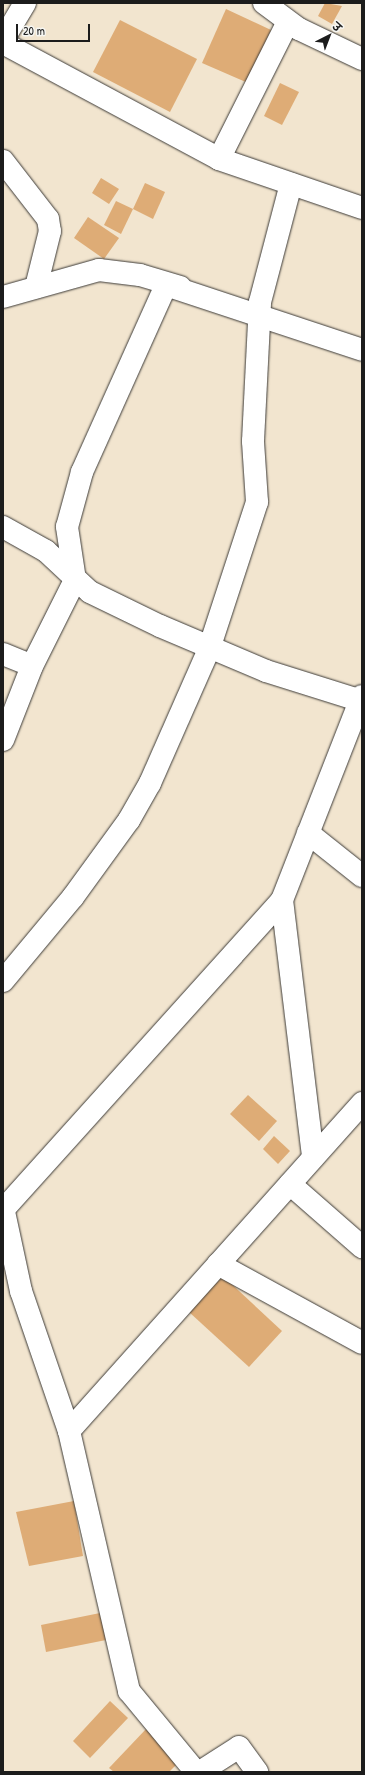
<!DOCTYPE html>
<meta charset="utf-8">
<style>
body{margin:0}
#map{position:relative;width:365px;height:1775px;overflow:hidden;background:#f2e5cf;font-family:"Patrick Hand","Playpen Sans Deva",sans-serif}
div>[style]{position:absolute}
.building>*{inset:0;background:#deac76}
.roads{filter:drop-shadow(0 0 1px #3c3a37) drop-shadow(0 0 1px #3c3a37)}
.minor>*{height:22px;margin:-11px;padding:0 11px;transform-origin:11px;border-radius:11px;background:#fff}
span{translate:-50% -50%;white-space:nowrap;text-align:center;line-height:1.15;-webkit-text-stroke:3.5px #f6f6f2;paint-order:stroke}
.frame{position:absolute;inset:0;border:4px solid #1c1c1c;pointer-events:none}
.north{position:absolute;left:309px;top:16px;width:40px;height:40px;-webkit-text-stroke:3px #f6f6f2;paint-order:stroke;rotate:42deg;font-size:11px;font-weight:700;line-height:16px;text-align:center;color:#1c1c1c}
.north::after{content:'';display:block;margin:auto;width:14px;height:18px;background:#1c1c1c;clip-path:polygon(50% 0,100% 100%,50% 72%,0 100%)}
.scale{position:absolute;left:16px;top:24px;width:74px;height:18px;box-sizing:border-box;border:2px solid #1c1c1c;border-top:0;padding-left:5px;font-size:12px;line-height:14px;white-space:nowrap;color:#1c1c1c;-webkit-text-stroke:3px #f6f6f2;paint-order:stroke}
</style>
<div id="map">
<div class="building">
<i style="clip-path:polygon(325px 3px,342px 6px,332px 24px,318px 16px)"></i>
<i style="clip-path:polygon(226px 9px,271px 30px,248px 83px,202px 63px)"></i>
<i style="clip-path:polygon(120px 20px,197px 59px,170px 112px,93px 72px)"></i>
<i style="clip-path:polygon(280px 83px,299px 92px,282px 125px,264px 116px)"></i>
<i style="clip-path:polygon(101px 178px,119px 189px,109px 204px,92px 193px)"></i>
<i style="clip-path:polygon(145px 183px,165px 192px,153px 219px,133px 209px)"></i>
<i style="clip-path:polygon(116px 201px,133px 209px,121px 234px,104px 225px)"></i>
<i style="clip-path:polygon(88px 217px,119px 238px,104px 259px,74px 238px)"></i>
<i style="clip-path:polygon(248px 1095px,277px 1121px,259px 1141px,230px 1114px)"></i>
<i style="clip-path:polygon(274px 1136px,290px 1151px,278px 1164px,263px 1149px)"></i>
<i style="clip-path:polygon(223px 1276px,282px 1331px,249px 1367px,189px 1312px)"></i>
<i style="clip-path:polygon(74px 1501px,83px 1556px,29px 1566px,16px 1512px)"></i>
<i style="clip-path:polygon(100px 1613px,106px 1640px,46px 1652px,41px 1625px)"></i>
<i style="clip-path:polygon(110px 1701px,128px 1718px,90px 1758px,73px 1741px)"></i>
<i style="clip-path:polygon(147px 1728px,181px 1760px,169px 1772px,114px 1772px,109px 1768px)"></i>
</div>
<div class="roads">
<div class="minor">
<i style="left:264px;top:3px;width:44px;rotate:36.6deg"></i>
<i style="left:299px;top:29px;width:70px;rotate:25.5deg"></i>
<i style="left:3px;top:40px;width:43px;rotate:-59.3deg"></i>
<i style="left:3px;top:43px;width:245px;rotate:28.2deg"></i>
<i style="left:219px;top:159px;width:151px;rotate:18.9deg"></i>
<i style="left:219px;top:159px;width:153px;rotate:-63.3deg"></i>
<i style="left:3px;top:161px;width:73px;rotate:52.2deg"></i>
<i style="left:48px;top:219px;width:12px;rotate:81deg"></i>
<i style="left:50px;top:231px;width:58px;rotate:104deg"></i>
<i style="left:3px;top:297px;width:100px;rotate:-15.7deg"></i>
<i style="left:99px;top:270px;width:41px;rotate:7deg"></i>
<i style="left:140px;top:275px;width:42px;rotate:16.7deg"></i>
<i style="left:3px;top:527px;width:49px;rotate:29.2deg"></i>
<i style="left:46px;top:551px;width:60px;rotate:43deg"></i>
<i style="left:90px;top:592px;width:78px;rotate:25.9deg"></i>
<i style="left:160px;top:626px;width:115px;rotate:23deg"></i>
<i style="left:266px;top:671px;width:101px;rotate:17.4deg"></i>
<i style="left:3px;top:654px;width:31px;rotate:22deg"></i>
<i style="left:3px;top:740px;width:79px;rotate:-68.6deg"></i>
<i style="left:32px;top:666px;width:96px;rotate:-63.4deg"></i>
<i style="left:75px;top:580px;width:54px;rotate:-98.6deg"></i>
<i style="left:67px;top:527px;width:57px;rotate:-74.7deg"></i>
<i style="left:82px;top:472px;width:205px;rotate:-65.8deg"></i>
<i style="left:166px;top:285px;width:206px;rotate:18.3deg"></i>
<i style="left:308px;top:833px;width:69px;rotate:38.5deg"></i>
<i style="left:282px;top:900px;width:259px;rotate:83.1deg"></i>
<i style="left:3px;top:981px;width:109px;rotate:-50.2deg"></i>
<i style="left:73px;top:897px;width:95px;rotate:-54deg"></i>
<i style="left:129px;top:820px;width:43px;rotate:-60.4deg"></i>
<i style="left:150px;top:783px;width:146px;rotate:-66.2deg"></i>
<i style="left:209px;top:649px;width:155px;rotate:-71.9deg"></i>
<i style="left:257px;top:502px;width:61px;rotate:-93.8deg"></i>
<i style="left:253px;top:441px;width:139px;rotate:-87.1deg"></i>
<i style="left:260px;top:302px;width:122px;rotate:-75.3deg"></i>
<i style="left:290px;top:1184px;width:96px;rotate:41.2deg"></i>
<i style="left:3px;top:1207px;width:86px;rotate:77.9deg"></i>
<i style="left:21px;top:1291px;width:148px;rotate:71.1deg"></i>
<i style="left:69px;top:1431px;width:267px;rotate:77deg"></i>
<i style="left:129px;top:1691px;width:105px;rotate:50.4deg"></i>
<i style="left:3px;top:1210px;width:417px;rotate:-48deg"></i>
<i style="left:282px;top:900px;width:219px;rotate:-68.6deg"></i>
<i style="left:218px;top:1264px;width:164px;rotate:28.7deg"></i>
<i style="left:69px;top:1431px;width:440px;rotate:-48.2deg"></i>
<i style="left:200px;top:1772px;width:46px;rotate:-32.7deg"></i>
<i style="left:239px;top:1747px;width:31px;rotate:54deg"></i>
</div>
</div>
<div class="frame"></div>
<div class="north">उ</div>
<div class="scale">20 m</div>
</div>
